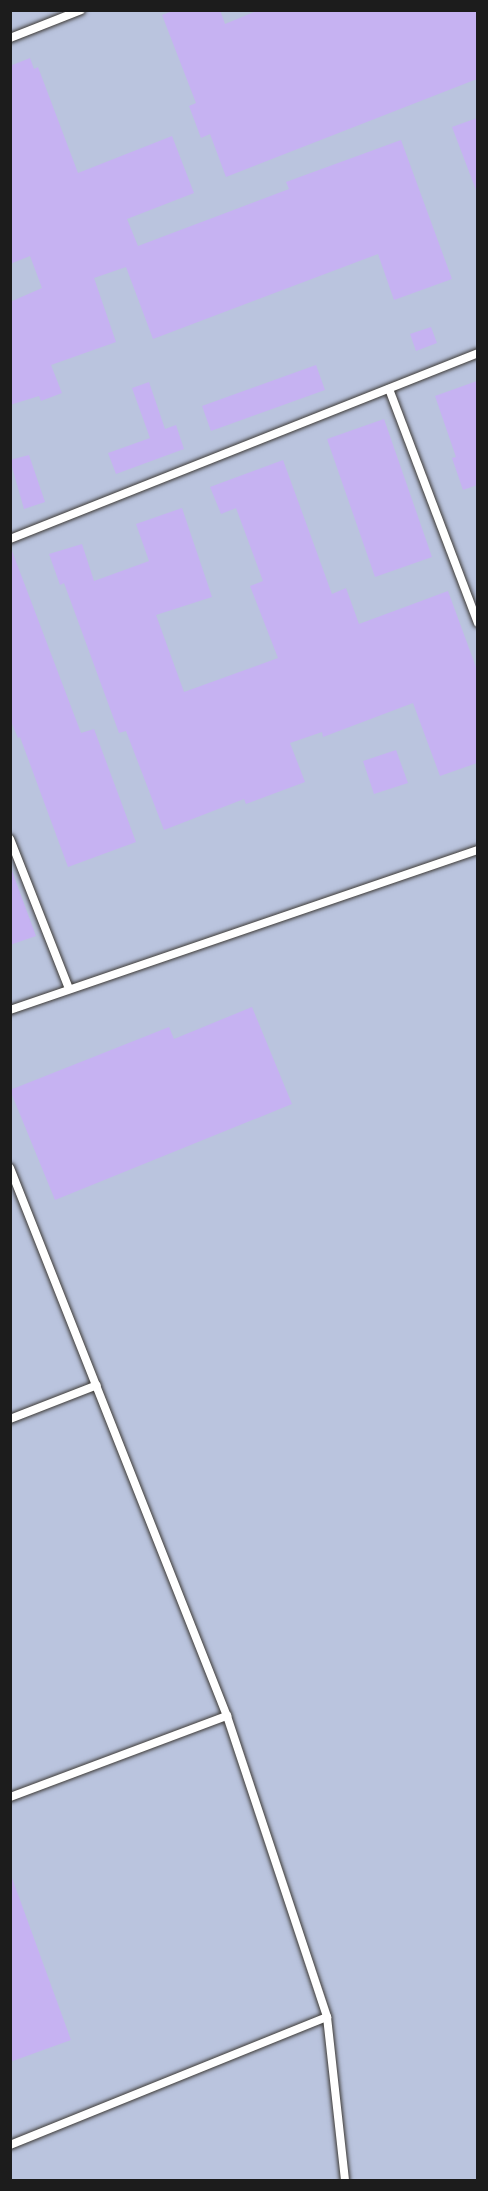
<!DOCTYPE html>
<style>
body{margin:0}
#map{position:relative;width:488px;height:2191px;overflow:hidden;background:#f6e4cb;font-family:Itim,sans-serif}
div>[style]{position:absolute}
.industrial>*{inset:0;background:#bac4de}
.building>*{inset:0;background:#c6b2f2}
.roads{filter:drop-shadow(0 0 2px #3d3a36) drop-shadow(0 0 2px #3d3a36)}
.lane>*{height:8px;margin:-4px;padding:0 4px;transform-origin:4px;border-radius:4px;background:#fff}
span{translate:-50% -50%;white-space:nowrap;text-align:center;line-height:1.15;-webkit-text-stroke:4.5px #fbf7ec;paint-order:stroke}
.frame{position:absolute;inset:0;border:12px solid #1c1c1c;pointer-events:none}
</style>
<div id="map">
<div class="industrial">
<i style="clip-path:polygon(11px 11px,477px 11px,477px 2180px,11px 2180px)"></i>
</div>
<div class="building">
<i style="clip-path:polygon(175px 10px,220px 10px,225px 24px,259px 10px,477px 10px,477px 79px,226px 177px,210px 134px,201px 138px,189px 106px,196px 103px,162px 15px)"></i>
<i style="clip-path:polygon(30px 58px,34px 69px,38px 67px,78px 173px,172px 136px,194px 193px,127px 219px,138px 246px,289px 189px,286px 182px,401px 140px,452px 279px,394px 300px,378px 254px,153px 339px,126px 267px,94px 278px,116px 342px,51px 365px,62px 393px,41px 401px,39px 396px,10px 405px,10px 302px,42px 288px,30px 256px,10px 264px,10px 66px)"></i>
<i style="clip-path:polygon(477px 118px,477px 190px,476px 190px,452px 127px)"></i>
<i style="clip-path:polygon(431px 327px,437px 343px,416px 351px,410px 334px)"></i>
<i style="clip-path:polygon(316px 365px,325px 390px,211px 431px,202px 406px)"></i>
<i style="clip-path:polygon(477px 381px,477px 485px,463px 490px,452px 458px,456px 457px,435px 396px)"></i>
<i style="clip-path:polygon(149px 382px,165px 429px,176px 425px,184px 449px,116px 474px,108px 453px,150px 438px,132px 388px)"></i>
<i style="clip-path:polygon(384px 419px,432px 557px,375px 577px,327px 439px)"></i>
<i style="clip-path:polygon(29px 455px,45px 502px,24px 509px,10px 460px)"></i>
<i style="clip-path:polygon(283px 460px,332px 594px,346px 588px,359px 624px,448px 591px,477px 670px,477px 763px,440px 776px,413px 703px,323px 737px,322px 732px,290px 743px,305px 782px,246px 804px,244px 799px,164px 830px,126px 731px,119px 733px,64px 583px,60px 585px,49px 554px,82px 544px,94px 581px,149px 561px,136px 524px,182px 508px,212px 597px,156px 615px,184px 692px,278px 658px,250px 586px,263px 581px,236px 508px,221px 514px,210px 487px)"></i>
<i style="clip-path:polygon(12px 551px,81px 733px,94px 729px,136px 842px,68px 867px,20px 737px,18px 738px,10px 719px)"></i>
<i style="clip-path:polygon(396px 750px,408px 783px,374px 794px,363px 761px)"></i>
<i style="clip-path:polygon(12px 871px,36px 936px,10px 945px,10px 872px)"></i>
<i style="clip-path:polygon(252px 1007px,292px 1104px,55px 1200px,10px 1090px,169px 1027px,174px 1039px)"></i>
<i style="clip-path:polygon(12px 1878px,71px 2040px,10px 2062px,10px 1879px)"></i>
</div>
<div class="roads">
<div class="lane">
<i style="left:10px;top:38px;width:76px;rotate:-21.5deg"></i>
<i style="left:389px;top:389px;width:250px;rotate:69.2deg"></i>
<i style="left:10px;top:539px;width:504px;rotate:-21.67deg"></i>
<i style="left:10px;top:839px;width:161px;rotate:68.5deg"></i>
<i style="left:10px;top:1010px;width:495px;rotate:-18.9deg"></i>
<i style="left:10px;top:1168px;width:589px;rotate:68.4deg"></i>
<i style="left:227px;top:1716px;width:317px;rotate:71.6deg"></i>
<i style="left:327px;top:2017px;width:164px;rotate:83.7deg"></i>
<i style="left:10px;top:1419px;width:93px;rotate:-21.3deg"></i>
<i style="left:10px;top:1797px;width:232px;rotate:-20.5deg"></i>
<i style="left:10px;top:2145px;width:342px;rotate:-22deg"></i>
</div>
</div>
<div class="frame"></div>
</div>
